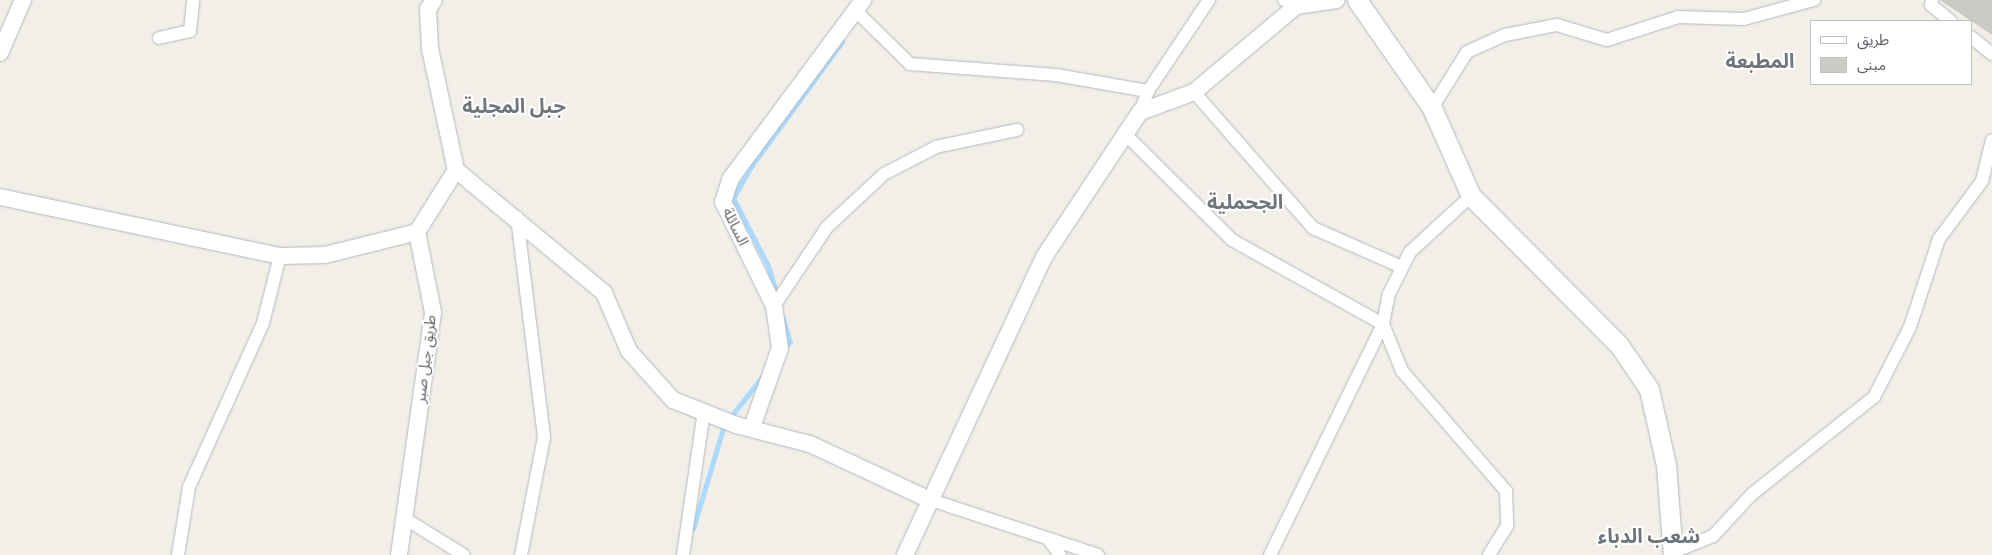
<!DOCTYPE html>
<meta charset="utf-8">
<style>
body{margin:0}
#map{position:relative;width:1992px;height:555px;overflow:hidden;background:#f1efe8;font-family:Cabin,"Noto Sans Arabic",sans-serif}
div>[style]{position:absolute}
.stream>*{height:4.5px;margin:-2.25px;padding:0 2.25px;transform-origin:2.25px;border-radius:2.25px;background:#aadaff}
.building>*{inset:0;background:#cccac5}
.roads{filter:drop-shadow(0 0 1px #b5b8bc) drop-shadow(0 0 1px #b5b8bc)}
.minor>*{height:12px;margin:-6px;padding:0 6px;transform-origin:6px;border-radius:6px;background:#fff}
.tertiary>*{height:16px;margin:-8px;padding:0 8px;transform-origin:8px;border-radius:8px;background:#fff}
.secondary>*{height:19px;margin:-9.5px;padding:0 9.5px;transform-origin:9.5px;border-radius:9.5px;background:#fff}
span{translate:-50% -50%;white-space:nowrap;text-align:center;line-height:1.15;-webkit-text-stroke:4px #fff;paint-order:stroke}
.street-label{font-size:15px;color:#5f6368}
.district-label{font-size:20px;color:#70757a;font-weight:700}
.legend{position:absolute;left:1810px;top:20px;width:162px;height:65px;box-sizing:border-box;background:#fff;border:1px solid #bfc1c3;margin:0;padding:6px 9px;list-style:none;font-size:15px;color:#5f6368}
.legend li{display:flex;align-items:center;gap:10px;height:25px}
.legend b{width:25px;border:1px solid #bfc1c3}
</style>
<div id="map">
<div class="stream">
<i style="left:777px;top:295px;width:30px;rotate:-107deg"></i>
<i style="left:768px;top:266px;width:76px;rotate:-117.2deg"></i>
<i style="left:733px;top:198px;width:39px;rotate:-60deg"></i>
<i style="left:753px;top:164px;width:151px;rotate:-53.9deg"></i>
<i style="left:783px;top:317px;width:26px;rotate:74deg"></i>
<i style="left:790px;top:342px;width:8px;rotate:130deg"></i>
<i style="left:729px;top:419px;width:55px;rotate:-51.7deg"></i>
<i style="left:693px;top:529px;width:109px;rotate:-73.4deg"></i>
</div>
<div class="building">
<i style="clip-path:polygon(1940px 0,1992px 0,1992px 35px)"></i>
</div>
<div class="roads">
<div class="minor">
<i style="left:1284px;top:0;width:13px;rotate:27deg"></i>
<i style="left:1932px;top:0;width:5px;rotate:101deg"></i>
<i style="left:1931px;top:5px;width:26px;rotate:39deg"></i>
<i style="left:856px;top:11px;width:76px;rotate:44.5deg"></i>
<i style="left:910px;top:64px;width:146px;rotate:4.3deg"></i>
<i style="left:1056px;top:75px;width:93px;rotate:9.9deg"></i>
<i style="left:1148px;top:91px;width:22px;rotate:111deg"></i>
<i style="left:1971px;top:37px;width:27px;rotate:39deg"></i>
<i style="left:159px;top:38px;width:32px;rotate:-13deg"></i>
<i style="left:190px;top:31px;width:31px;rotate:-84deg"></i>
<i style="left:1148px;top:91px;width:110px;rotate:-56.2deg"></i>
<i style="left:1194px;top:92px;width:181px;rotate:48.8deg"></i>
<i style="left:1313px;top:228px;width:97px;rotate:23.7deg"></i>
<i style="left:1432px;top:108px;width:66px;rotate:-58deg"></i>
<i style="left:1467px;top:52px;width:42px;rotate:-24.1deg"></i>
<i style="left:1505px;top:35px;width:53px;rotate:-10.9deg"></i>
<i style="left:1557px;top:25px;width:52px;rotate:16.7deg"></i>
<i style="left:1607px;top:40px;width:75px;rotate:-17.9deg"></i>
<i style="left:1678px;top:17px;width:66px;rotate:1.7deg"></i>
<i style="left:1744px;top:19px;width:73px;rotate:-15.2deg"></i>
<i style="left:1124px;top:133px;width:152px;rotate:44.7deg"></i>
<i style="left:1232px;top:240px;width:173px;rotate:29.1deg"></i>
<i style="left:1383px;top:324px;width:51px;rotate:68deg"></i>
<i style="left:1402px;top:371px;width:159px;rotate:49.1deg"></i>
<i style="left:1506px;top:491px;width:35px;rotate:88deg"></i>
<i style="left:1507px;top:526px;width:34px;rotate:122deg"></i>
<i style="left:517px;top:217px;width:222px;rotate:83deg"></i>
<i style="left:544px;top:437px;width:120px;rotate:101deg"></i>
<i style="left:774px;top:306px;width:95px;rotate:-56.1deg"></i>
<i style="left:827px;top:227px;width:78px;rotate:-42.9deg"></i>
<i style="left:884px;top:174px;width:59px;rotate:-27.4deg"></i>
<i style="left:936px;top:147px;width:83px;rotate:-11.9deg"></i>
<i style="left:928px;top:499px;width:179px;rotate:18.2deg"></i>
<i style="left:404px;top:518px;width:70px;rotate:31.7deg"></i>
<i style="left:1048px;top:539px;width:20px;rotate:53deg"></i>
<i style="left:1671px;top:553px;width:45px;rotate:-22deg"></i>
<i style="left:1713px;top:536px;width:57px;rotate:-47.1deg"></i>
<i style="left:1752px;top:494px;width:156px;rotate:-38.5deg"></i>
<i style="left:1874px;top:397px;width:79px;rotate:-62.8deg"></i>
<i style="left:1910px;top:327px;width:93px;rotate:-71.8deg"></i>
<i style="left:1939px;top:239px;width:72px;rotate:-53.4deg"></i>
<i style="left:1982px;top:181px;width:42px;rotate:-76.3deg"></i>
<i style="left:178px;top:555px;width:69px;rotate:-80.8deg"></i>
<i style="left:189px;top:487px;width:180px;rotate:-65.7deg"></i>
<i style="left:263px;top:323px;width:69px;rotate:-75.8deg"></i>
<i style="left:683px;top:555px;width:146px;rotate:-81.7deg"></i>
<i style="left:1270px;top:555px;width:257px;rotate:-63.9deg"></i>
<i style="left:1383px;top:324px;width:31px;rotate:-79deg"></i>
<i style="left:1389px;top:294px;width:47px;rotate:-63.4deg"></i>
<i style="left:1410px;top:252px;width:83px;rotate:-42.6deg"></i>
</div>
<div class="tertiary">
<i style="left:0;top:53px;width:58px;rotate:-66.5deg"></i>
<i style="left:456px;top:170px;width:192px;rotate:39.7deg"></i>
<i style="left:604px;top:293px;width:63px;rotate:66.7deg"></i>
<i style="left:629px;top:351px;width:66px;rotate:48.1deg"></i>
<i style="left:673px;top:400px;width:68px;rotate:21.6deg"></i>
<i style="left:736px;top:425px;width:76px;rotate:14.4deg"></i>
<i style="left:810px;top:444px;width:130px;rotate:25deg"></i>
<i style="left:0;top:197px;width:286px;rotate:11.9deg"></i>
<i style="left:280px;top:256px;width:45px;rotate:-1.3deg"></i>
<i style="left:325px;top:255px;width:95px;rotate:-14deg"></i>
<i style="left:752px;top:427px;width:84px;rotate:-70.5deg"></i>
<i style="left:780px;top:348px;width:42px;rotate:-98.1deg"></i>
<i style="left:774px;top:306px;width:116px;rotate:-116.1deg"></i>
<i style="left:723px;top:202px;width:25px;rotate:-72deg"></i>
<i style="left:731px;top:178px;width:222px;rotate:-53.4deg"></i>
<i style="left:399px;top:555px;width:245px;rotate:-82deg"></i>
<i style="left:433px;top:312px;width:82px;rotate:-101.3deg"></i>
<i style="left:417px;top:232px;width:73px;rotate:-57.8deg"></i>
<i style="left:456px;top:170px;width:124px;rotate:-102.1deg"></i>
<i style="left:430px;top:49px;width:40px;rotate:-92.9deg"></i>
<i style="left:428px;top:9px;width:11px;rotate:-56deg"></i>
<i style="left:905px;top:555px;width:329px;rotate:-65deg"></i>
<i style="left:1044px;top:257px;width:174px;rotate:-56.5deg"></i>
<i style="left:1140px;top:112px;width:58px;rotate:-20.3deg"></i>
<i style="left:1194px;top:92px;width:133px;rotate:-40.1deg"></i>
<i style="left:1296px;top:6px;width:41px;rotate:-8.3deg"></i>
</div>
<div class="secondary">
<i style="left:1357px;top:0;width:131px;rotate:55.2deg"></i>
<i style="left:1432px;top:108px;width:96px;rotate:66.1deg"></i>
<i style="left:1471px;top:196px;width:210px;rotate:45.2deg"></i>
<i style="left:1619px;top:345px;width:53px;rotate:55.7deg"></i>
<i style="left:1649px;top:389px;width:78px;rotate:77.4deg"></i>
<i style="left:1666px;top:465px;width:90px;rotate:85.6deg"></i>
</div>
</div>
<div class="street-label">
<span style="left:735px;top:227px;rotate:64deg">السائلة</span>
<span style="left:426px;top:359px;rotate:-83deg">طريق جبل صبر</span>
</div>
<div class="district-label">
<span style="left:1760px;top:61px">المطبعة</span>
<span style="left:514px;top:106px">جبل المجلية</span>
<span style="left:1245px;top:202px">الجحملية</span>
<span style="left:1649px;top:536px">شعب الدباء</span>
</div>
<ul class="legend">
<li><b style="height:6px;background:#fff"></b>طريق</li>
<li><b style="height:14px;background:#cccac5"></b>مبنى</li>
</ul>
</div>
